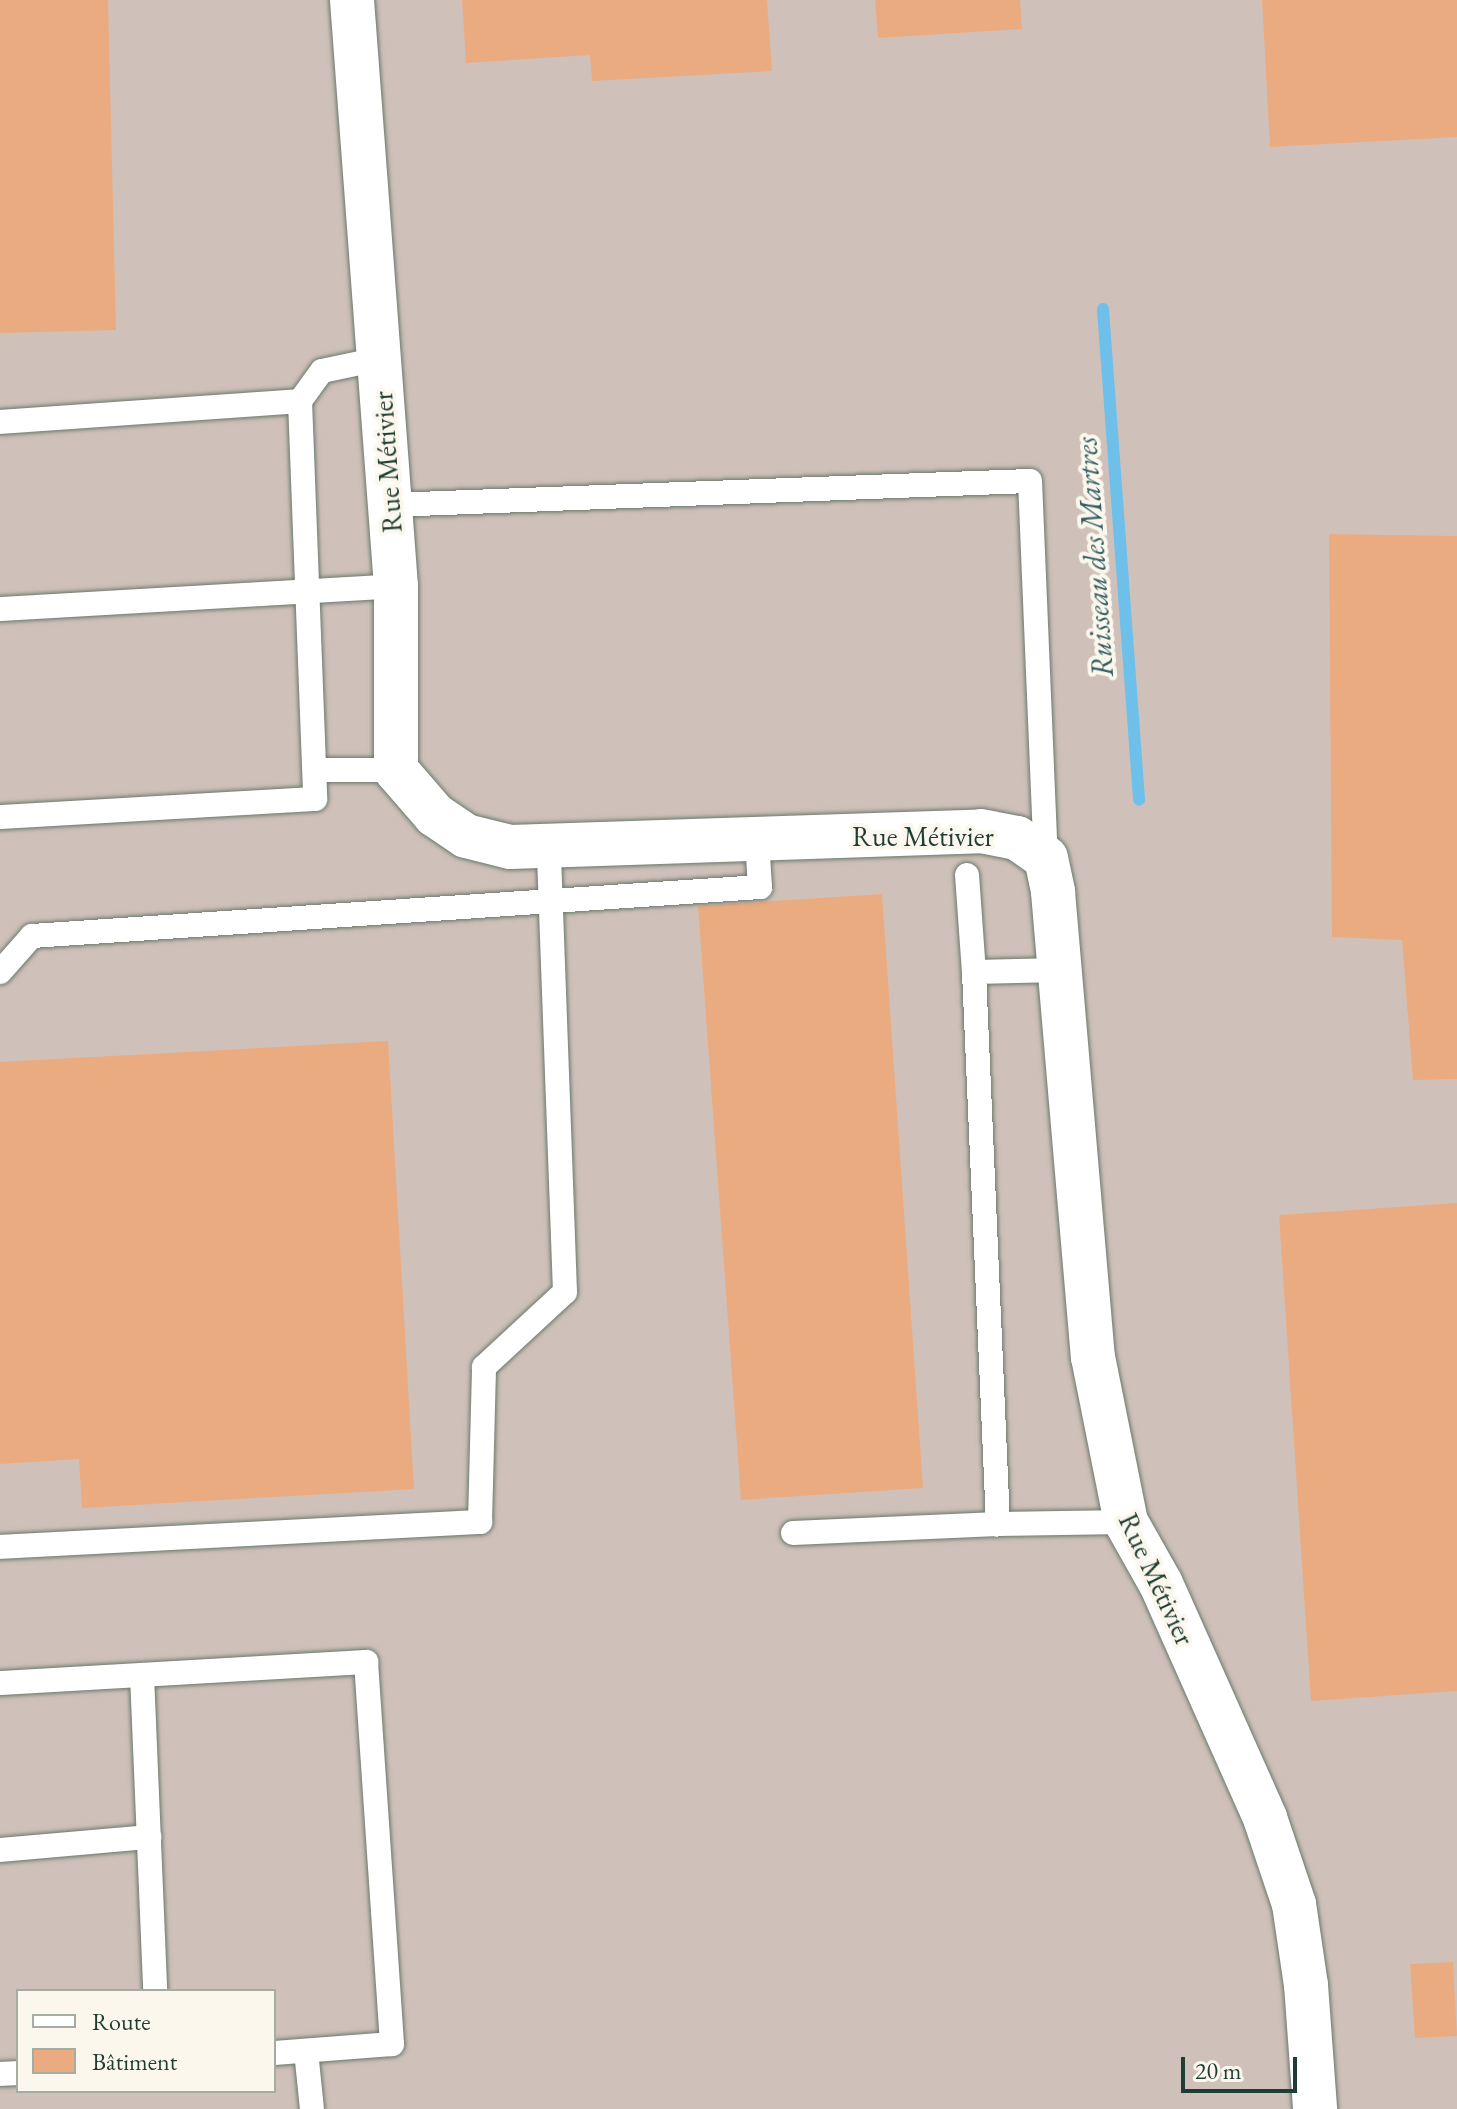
<!DOCTYPE html>
<meta charset="utf-8">
<style>
body{margin:0}
#map{position:relative;width:1457px;height:2109px;overflow:hidden;background:#f6e9d3;font-family:"EB Garamond",serif}
div>[style]{position:absolute}
.industrial>*{inset:0;background:#cfc1ba}
.stream>*{height:12px;margin:-6px;padding:0 6px;transform-origin:6px;border-radius:6px;background:#6ec0ea}
.building>*{inset:0;background:#ebab80}
.roads{filter:drop-shadow(0 0 2px #6a796c) drop-shadow(0 0 2px #6a796c)}
.lane>*{height:24px;margin:-12px;padding:0 12px;transform-origin:12px;border-radius:12px;background:#fff}
.street>*{height:44px;margin:-22px;padding:0 22px;transform-origin:22px;border-radius:22px;background:#fff}
span{translate:-50% -50%;white-space:nowrap;text-align:center;line-height:1.15;-webkit-text-stroke:8px #fbf7ec;paint-order:stroke}
.street-label{font-size:28px;color:#1f3d34}
.water-label{font-size:30px;color:#335e62;font-style:italic}
.legend{position:absolute;left:16px;top:1989px;width:260px;height:104px;box-sizing:border-box;background:#fbf7ec;border:2px solid #a3ada2;margin:0;padding:10px 14px;list-style:none;font-size:24px;color:#1f3d34}
.legend li{display:flex;align-items:center;gap:16px;height:40px}
.legend b{width:40px;border:2px solid #a3ada2}
.scale{position:absolute;left:1181px;top:2057px;width:116px;height:36px;box-sizing:border-box;border:4px solid #1f3d34;border-top:0;padding-left:10px;font-size:24px;line-height:28px;white-space:nowrap;color:#1f3d34;-webkit-text-stroke:6px #fbf7ec;paint-order:stroke}
</style>
<div id="map">
<div class="industrial">
<i style="clip-path:polygon(evenodd,0 0,1457px 0,1457px 2109px,0 2109px,0 0,18px 1991px,274px 1991px,274px 2091px,18px 2091px,18px 1991px)"></i>
</div>
<div class="stream">
<i style="left:1103px;top:309px;width:492px;rotate:85.8deg"></i>
</div>
<div class="building">
<i style="clip-path:polygon(0 0,108px 0,116px 330px,0 333px)"></i>
<i style="clip-path:polygon(462px 0,767px 0,772px 71px,592px 81px,590px 55px,466px 63px)"></i>
<i style="clip-path:polygon(875px 0,1020px 0,1022px 29px,878px 38px)"></i>
<i style="clip-path:polygon(1262px 0,1457px 0,1457px 137px,1270px 147px)"></i>
<i style="clip-path:polygon(1329px 534px,1457px 536px,1457px 1079px,1413px 1080px,1402px 940px,1332px 937px)"></i>
<i style="clip-path:polygon(882px 894px,923px 1488px,741px 1500px,698px 906px)"></i>
<i style="clip-path:polygon(388px 1041px,414px 1489px,82px 1508px,79px 1459px,0 1464px,0 1062px)"></i>
<i style="clip-path:polygon(1457px 1203px,1457px 1691px,1311px 1701px,1279px 1215px)"></i>
<i style="clip-path:polygon(1453px 1962px,1457px 2036px,1415px 2038px,1410px 1964px)"></i>
</div>
<div class="roads">
<div class="lane">
<i style="left:300px;top:401px;width:37px;rotate:-54deg"></i>
<i style="left:322px;top:371px;width:58px;rotate:-11.9deg"></i>
<i style="left:0;top:422px;width:301px;rotate:-4deg"></i>
<i style="left:300px;top:401px;width:398px;rotate:87.8deg"></i>
<i style="left:315px;top:799px;width:316px;rotate:176.7deg"></i>
<i style="left:390px;top:505px;width:640px;rotate:-2.15deg"></i>
<i style="left:1030px;top:481px;width:377px;rotate:87.6deg"></i>
<i style="left:0;top:609px;width:397px;rotate:-3.3deg"></i>
<i style="left:315px;top:770px;width:81px"></i>
<i style="left:967px;top:875px;width:97px;rotate:85.9deg"></i>
<i style="left:974px;top:972px;width:86px;rotate:-1.3deg"></i>
<i style="left:0;top:972px;width:48px;rotate:-48.4deg"></i>
<i style="left:32px;top:936px;width:730px;rotate:-3.85deg"></i>
<i style="left:760px;top:887px;width:48px;rotate:-93.6deg"></i>
<i style="left:974px;top:972px;width:553px;rotate:87.51deg"></i>
<i style="left:998px;top:1524px;width:128px;rotate:-0.9deg"></i>
<i style="left:793px;top:1533px;width:205px;rotate:-2.5deg"></i>
<i style="left:0;top:1547px;width:481px;rotate:-3deg"></i>
<i style="left:480px;top:1522px;width:155px;rotate:-88.5deg"></i>
<i style="left:484px;top:1367px;width:110px;rotate:-42.8deg"></i>
<i style="left:565px;top:1292px;width:446px;rotate:-92.1deg"></i>
<i style="left:142px;top:1675px;width:316px;rotate:87.6deg"></i>
<i style="left:0;top:1683px;width:367px;rotate:-3.3deg"></i>
<i style="left:366px;top:1662px;width:383px;rotate:86.1deg"></i>
<i style="left:392px;top:2044px;width:118px;rotate:175.6deg"></i>
<i style="left:0;top:1850px;width:150px;rotate:-5deg"></i>
<i style="left:306px;top:2051px;width:58px;rotate:84.1deg"></i>
<i style="left:0;top:2074px;width:18px;rotate:-3deg"></i>
</div>
<div class="street">
<i style="left:352px;top:0;width:588px;rotate:85.71deg"></i>
<i style="left:396px;top:586px;width:184px;rotate:90deg"></i>
<i style="left:396px;top:770px;width:60px;rotate:49.1deg"></i>
<i style="left:435px;top:815px;width:37px;rotate:34deg"></i>
<i style="left:466px;top:836px;width:45px;rotate:14deg"></i>
<i style="left:510px;top:847px;width:471px;rotate:-1.9deg"></i>
<i style="left:981px;top:831px;width:37px;rotate:11deg"></i>
<i style="left:1017px;top:838px;width:35px;rotate:35deg"></i>
<i style="left:1046px;top:858px;width:35px;rotate:78deg"></i>
<i style="left:1053px;top:892px;width:467px;rotate:85.1deg"></i>
<i style="left:1093px;top:1357px;width:168px;rotate:78.7deg"></i>
<i style="left:1126px;top:1522px;width:71px;rotate:60.6deg"></i>
<i style="left:1161px;top:1584px;width:256px;rotate:66deg"></i>
<i style="left:1265px;top:1818px;width:91px;rotate:71.4deg"></i>
<i style="left:1294px;top:1904px;width:82px;rotate:81.6deg"></i>
<i style="left:1306px;top:1985px;width:124px;rotate:85.8deg"></i>
</div>
</div>
<div class="street-label">
<span style="left:387px;top:462px;rotate:-94deg">Rue Métivier</span>
<span style="left:923px;top:836px">Rue Métivier</span>
<span style="left:1157px;top:1579px;rotate:65deg">Rue Métivier</span>
</div>
<div class="water-label">
<span style="left:1095px;top:557px;rotate:-94deg">Ruisseau des Martres</span>
</div>
<ul class="legend">
<li><b style="height:10px;background:#fff"></b>Route</li>
<li><b style="height:22px;background:#ebab80"></b>Bâtiment</li>
</ul>
<div class="scale">20 m</div>
</div>
